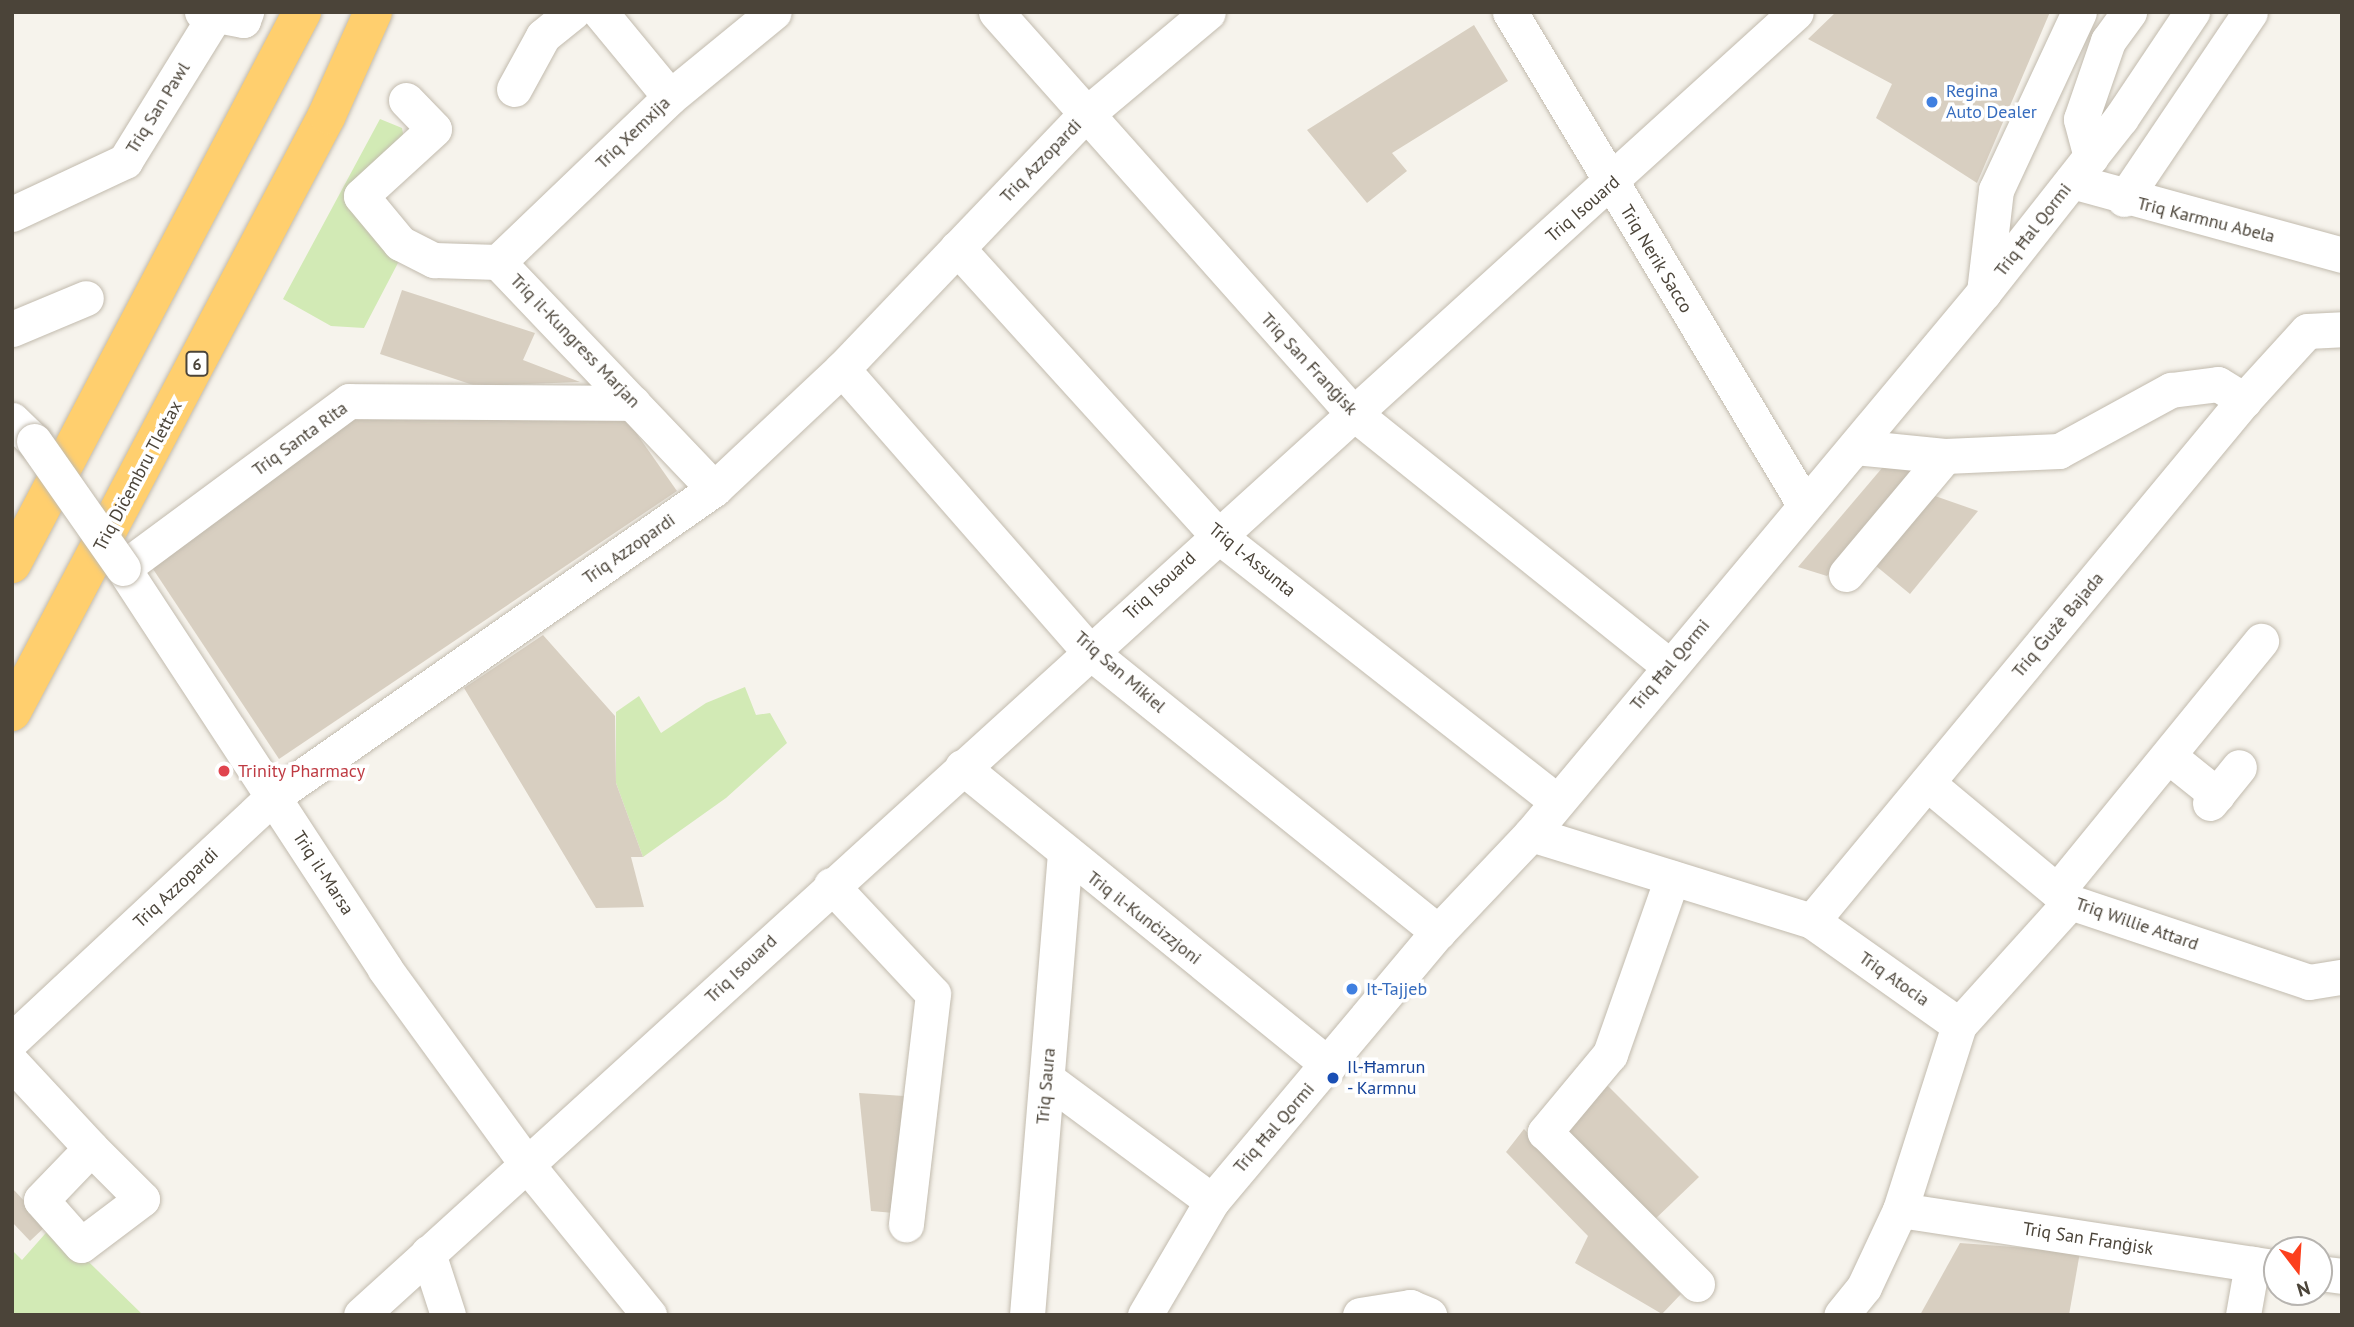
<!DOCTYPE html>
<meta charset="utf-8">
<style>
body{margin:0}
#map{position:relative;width:2354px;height:1327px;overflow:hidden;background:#f6f3ec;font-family:"PT Sans",sans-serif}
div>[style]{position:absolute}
.green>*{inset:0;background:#d2eab5}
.building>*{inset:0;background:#d8cfc1}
.roads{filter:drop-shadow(0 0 2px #c2bbae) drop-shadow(0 0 2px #c2bbae)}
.minor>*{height:35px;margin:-17.5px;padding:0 17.5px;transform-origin:17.5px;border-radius:17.5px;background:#fff}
.highway>*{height:38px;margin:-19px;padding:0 19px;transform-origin:19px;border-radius:19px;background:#ffcf6e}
.bridges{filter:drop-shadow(0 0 2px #c2bbae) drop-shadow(0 0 2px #c2bbae)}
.minor-bridge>*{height:35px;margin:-17.5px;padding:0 17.5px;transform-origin:17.5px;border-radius:17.5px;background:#fff}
.dots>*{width:19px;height:19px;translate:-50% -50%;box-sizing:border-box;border:4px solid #fff;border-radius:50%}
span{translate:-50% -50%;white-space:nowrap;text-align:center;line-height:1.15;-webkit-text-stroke:7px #fff;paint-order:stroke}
.shield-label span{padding:2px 5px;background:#fff;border:2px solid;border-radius:5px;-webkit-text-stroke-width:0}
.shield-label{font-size:16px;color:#4b4439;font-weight:700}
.shop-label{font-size:18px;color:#366cbe}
.left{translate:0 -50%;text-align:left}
.street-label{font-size:18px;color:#4b4439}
.health-label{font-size:18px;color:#be3a42}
.transit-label{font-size:18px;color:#164399}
.frame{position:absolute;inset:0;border:14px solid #4b4439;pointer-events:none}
.north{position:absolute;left:2263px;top:1236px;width:70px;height:70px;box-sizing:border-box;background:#fff;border:2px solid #b7b4b0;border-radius:50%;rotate:163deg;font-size:19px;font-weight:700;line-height:28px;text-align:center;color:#4b4439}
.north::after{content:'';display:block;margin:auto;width:24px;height:32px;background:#fc3f1d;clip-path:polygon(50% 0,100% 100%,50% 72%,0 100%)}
</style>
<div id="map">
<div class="green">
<i style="clip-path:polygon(380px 119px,402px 128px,405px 144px,364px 177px,399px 261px,364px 328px,331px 326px,283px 299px)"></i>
<i style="clip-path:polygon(745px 687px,756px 715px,770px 713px,787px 743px,726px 798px,643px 857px,616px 783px,616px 712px,639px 696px,661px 733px,706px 703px)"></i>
<i style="clip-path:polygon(52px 1226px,143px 1315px,12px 1315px,12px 1250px,22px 1260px)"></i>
</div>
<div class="building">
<i style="clip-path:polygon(1836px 12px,2050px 12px,1977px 183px,1876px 118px,1892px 84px,1808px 39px)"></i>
<i style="clip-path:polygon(1474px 25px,1508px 81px,1392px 153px,1407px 171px,1367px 203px,1307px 130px)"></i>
<i style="clip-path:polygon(402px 290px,535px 333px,523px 360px,580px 382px,476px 386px,380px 354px)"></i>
<i style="clip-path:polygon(352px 414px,627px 420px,677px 491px,279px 759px,151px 566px)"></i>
<i style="clip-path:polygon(1888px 461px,1922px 466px,1827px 576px,1798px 567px)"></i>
<i style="clip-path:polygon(1935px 496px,1978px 511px,1910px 594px,1876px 566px)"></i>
<i style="clip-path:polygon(543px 635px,615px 716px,616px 783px,643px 857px,631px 857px,644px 907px,596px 908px,464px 688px)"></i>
<i style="clip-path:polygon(1604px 1082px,1699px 1177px,1651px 1223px,1563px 1129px)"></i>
<i style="clip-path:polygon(859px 1093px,904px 1096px,894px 1213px,871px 1211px)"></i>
<i style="clip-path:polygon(1524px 1129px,1681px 1294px,1662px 1314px,1575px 1263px,1588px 1236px,1506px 1152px)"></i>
<i style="clip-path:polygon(12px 1188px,47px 1225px,30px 1241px,12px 1222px)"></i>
<i style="clip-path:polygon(1960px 1243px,2080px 1252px,2069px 1315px,1920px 1315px)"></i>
</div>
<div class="roads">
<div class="minor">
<i style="left:202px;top:12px;width:42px;rotate:11deg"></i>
<i style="left:243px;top:20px;width:9px;rotate:-69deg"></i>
<i style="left:600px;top:12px;width:110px;rotate:50.5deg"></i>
<i style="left:996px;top:12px;width:534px;rotate:48.34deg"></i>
<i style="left:1351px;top:411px;width:408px;rotate:38.7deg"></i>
<i style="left:1510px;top:12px;width:573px;rotate:59.14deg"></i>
<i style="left:514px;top:89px;width:60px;rotate:-61.3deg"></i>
<i style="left:543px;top:36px;width:38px;rotate:-39deg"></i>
<i style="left:406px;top:100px;width:40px;rotate:46deg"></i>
<i style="left:434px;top:129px;width:99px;rotate:137.5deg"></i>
<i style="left:361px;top:196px;width:61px;rotate:50.3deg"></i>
<i style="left:400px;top:243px;width:38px;rotate:27deg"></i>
<i style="left:434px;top:260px;width:64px;rotate:1.8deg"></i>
<i style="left:498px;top:262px;width:313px;rotate:46.4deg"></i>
<i style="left:2091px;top:157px;width:39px;rotate:-105deg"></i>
<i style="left:2081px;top:119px;width:83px;rotate:-70.9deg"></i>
<i style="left:2108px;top:41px;width:36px;rotate:-54deg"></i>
<i style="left:2072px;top:181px;width:280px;rotate:15.3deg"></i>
<i style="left:2124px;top:199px;width:225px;rotate:-56deg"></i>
<i style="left:12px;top:214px;width:125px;rotate:-25.1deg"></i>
<i style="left:125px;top:161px;width:169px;rotate:-58.3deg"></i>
<i style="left:957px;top:248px;width:386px;rotate:47.8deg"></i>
<i style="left:1216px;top:534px;width:433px;rotate:38.1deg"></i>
<i style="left:498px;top:262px;width:238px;rotate:-43.8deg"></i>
<i style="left:670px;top:97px;width:134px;rotate:-39.3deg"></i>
<i style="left:1984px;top:292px;width:103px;rotate:-83.3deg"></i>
<i style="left:1996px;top:190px;width:196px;rotate:-65deg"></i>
<i style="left:12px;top:329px;width:80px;rotate:-22.7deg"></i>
<i style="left:842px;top:369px;width:376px;rotate:48.8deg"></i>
<i style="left:1090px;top:652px;width:447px;rotate:38.8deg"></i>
<i style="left:633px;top:403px;width:284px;rotate:-179.6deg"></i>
<i style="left:349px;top:401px;width:281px;rotate:143.5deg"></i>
<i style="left:123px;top:568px;width:479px;rotate:56.8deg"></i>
<i style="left:385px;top:969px;width:243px;rotate:54deg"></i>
<i style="left:528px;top:1166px;width:192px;rotate:50.9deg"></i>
<i style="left:12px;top:420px;width:30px;rotate:44deg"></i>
<i style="left:1855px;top:447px;width:90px;rotate:5.7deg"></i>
<i style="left:1945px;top:456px;width:114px;rotate:-2.5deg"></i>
<i style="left:2059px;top:451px;width:128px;rotate:-28.6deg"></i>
<i style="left:2171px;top:390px;width:47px;rotate:-7.3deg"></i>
<i style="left:2218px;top:384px;width:31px;rotate:32deg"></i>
<i style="left:1846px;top:574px;width:154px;rotate:-50deg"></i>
<i style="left:2171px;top:758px;width:59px;rotate:38.8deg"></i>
<i style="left:962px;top:767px;width:473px;rotate:39.1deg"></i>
<i style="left:1927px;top:783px;width:186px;rotate:39.8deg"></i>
<i style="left:2070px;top:902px;width:252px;rotate:18.5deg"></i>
<i style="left:2309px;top:982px;width:33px;rotate:-9deg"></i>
<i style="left:2210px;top:803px;width:46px;rotate:-51.1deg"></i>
<i style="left:1531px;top:834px;width:294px;rotate:17.2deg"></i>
<i style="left:1812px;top:921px;width:180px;rotate:35.3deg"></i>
<i style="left:1959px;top:1025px;width:194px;rotate:107.7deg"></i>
<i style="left:1900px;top:1210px;width:85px;rotate:115.1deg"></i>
<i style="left:1864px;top:1287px;width:36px;rotate:129deg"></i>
<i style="left:1672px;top:878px;width:187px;rotate:109.4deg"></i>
<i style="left:1610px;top:1054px;width:102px;rotate:129.8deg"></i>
<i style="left:1545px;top:1132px;width:215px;rotate:45deg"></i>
<i style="left:831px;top:885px;width:149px;rotate:46.9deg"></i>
<i style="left:933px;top:994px;width:232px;rotate:96.7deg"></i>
<i style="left:2057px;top:891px;width:323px;rotate:-50.8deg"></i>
<i style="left:1812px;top:921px;width:677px;rotate:-50.34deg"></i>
<i style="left:2244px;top:400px;width:93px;rotate:-47.6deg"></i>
<i style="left:2307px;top:331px;width:35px;rotate:-3deg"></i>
<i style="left:1959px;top:1025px;width:166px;rotate:-47.9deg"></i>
<i style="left:12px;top:1040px;width:358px;rotate:-43deg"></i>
<i style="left:274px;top:796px;width:537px;rotate:-34.9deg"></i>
<i style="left:714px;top:489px;width:175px;rotate:-43.2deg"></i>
<i style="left:842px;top:369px;width:349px;rotate:-46.3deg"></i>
<i style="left:1083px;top:117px;width:163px;rotate:-40deg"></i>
<i style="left:12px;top:1063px;width:116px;rotate:47.1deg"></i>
<i style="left:1047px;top:1079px;width:205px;rotate:36.5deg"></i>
<i style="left:91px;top:1148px;width:72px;rotate:45deg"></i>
<i style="left:142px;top:1199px;width:76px;rotate:143deg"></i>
<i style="left:81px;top:1245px;width:60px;rotate:-131.6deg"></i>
<i style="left:41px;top:1200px;width:72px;rotate:-46.1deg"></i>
<i style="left:1900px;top:1210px;width:381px;rotate:8.7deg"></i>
<i style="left:428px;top:1253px;width:65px;rotate:72.1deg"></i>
<i style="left:2319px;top:1273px;width:23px;rotate:7deg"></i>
<i style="left:361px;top:1315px;width:1938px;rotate:-42.24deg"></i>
<i style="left:1027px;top:1315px;width:460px;rotate:-85.3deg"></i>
<i style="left:1145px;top:1315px;width:132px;rotate:-59.6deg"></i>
<i style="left:1212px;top:1201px;width:351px;rotate:-50deg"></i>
<i style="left:1438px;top:932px;width:135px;rotate:-46.5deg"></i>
<i style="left:1531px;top:834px;width:706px;rotate:-50.11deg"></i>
<i style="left:1984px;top:292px;width:221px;rotate:-51.8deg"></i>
<i style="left:2121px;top:118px;width:128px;rotate:-56.2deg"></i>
<i style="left:1360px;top:1315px;width:51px;rotate:-9.1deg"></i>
<i style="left:1410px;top:1307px;width:21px;rotate:23deg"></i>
<i style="left:2243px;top:1315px;width:52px;rotate:-80deg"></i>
</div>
<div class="highway">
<i style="left:12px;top:564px;width:624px;rotate:-62.28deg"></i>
<i style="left:12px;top:712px;width:675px;rotate:-62.18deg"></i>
<i style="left:327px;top:115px;width:113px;rotate:-65.9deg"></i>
</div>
</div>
<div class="bridges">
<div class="minor-bridge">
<i style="left:34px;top:441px;width:155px;rotate:55deg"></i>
</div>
</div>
<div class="dots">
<i style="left:1932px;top:102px;background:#3f7fe0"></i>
<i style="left:224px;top:771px;background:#e0444e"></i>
<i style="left:1352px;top:989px;background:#3f7fe0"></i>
<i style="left:1333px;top:1078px;background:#1a4fb4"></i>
</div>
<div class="shield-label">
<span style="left:197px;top:364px">6</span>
</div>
<div class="shop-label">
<span class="left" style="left:1946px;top:102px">Regina<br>Auto Dealer</span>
<span class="left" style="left:1366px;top:989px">It-Tajjeb</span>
</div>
<div class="street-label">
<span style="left:158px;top:108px;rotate:-58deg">Triq San Pawl</span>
<span style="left:633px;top:133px;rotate:-44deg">Triq Xemxija</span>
<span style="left:1041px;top:161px;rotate:-46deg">Triq Azzopardi</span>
<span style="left:1583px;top:209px;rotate:-41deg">Triq Isouard</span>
<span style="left:2206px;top:220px;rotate:14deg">Triq Karmnu Abela</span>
<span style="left:2033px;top:230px;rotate:-52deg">Triq Ħal Qormi</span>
<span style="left:1656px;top:259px;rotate:59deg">Triq Nerik Sacco</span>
<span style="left:575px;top:341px;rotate:46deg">Triq il-Kungress Marjan</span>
<span style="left:1309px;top:364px;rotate:47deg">Triq San Franġisk</span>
<span style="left:300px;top:439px;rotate:-36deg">Triq Santa Rita</span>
<span style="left:138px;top:476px;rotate:-62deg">Triq Diċembru Tlettax</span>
<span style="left:629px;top:549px;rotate:-35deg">Triq Azzopardi</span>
<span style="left:1252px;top:560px;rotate:39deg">Triq l-Assunta</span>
<span style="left:1160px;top:586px;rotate:-43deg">Triq Isouard</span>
<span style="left:2058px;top:625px;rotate:-50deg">Triq Ġużè Bajada</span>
<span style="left:1670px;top:665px;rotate:-50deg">Triq Ħal Qormi</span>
<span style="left:1120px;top:672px;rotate:41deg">Triq San Mikiel</span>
<span style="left:323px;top:873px;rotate:57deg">Triq il-Marsa</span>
<span style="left:176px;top:888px;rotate:-43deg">Triq Azzopardi</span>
<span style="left:1144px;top:918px;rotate:38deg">Triq il-Kunċizzjoni</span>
<span style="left:2137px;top:924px;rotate:19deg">Triq Willie Attard</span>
<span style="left:741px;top:969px;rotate:-43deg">Triq Isouard</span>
<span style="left:1894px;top:979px;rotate:35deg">Triq Atocia</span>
<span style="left:1046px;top:1086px;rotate:-85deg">Triq Saura</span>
<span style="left:1274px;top:1128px;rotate:-49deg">Triq Ħal Qormi</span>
<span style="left:2088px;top:1239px;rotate:9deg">Triq San Franġisk</span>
</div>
<div class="health-label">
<span class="left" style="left:238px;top:771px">Trinity Pharmacy</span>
</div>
<div class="transit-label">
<span class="left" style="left:1347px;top:1078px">Il-Ħamrun<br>- Karmnu</span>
</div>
<div class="frame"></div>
<div class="north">N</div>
</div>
